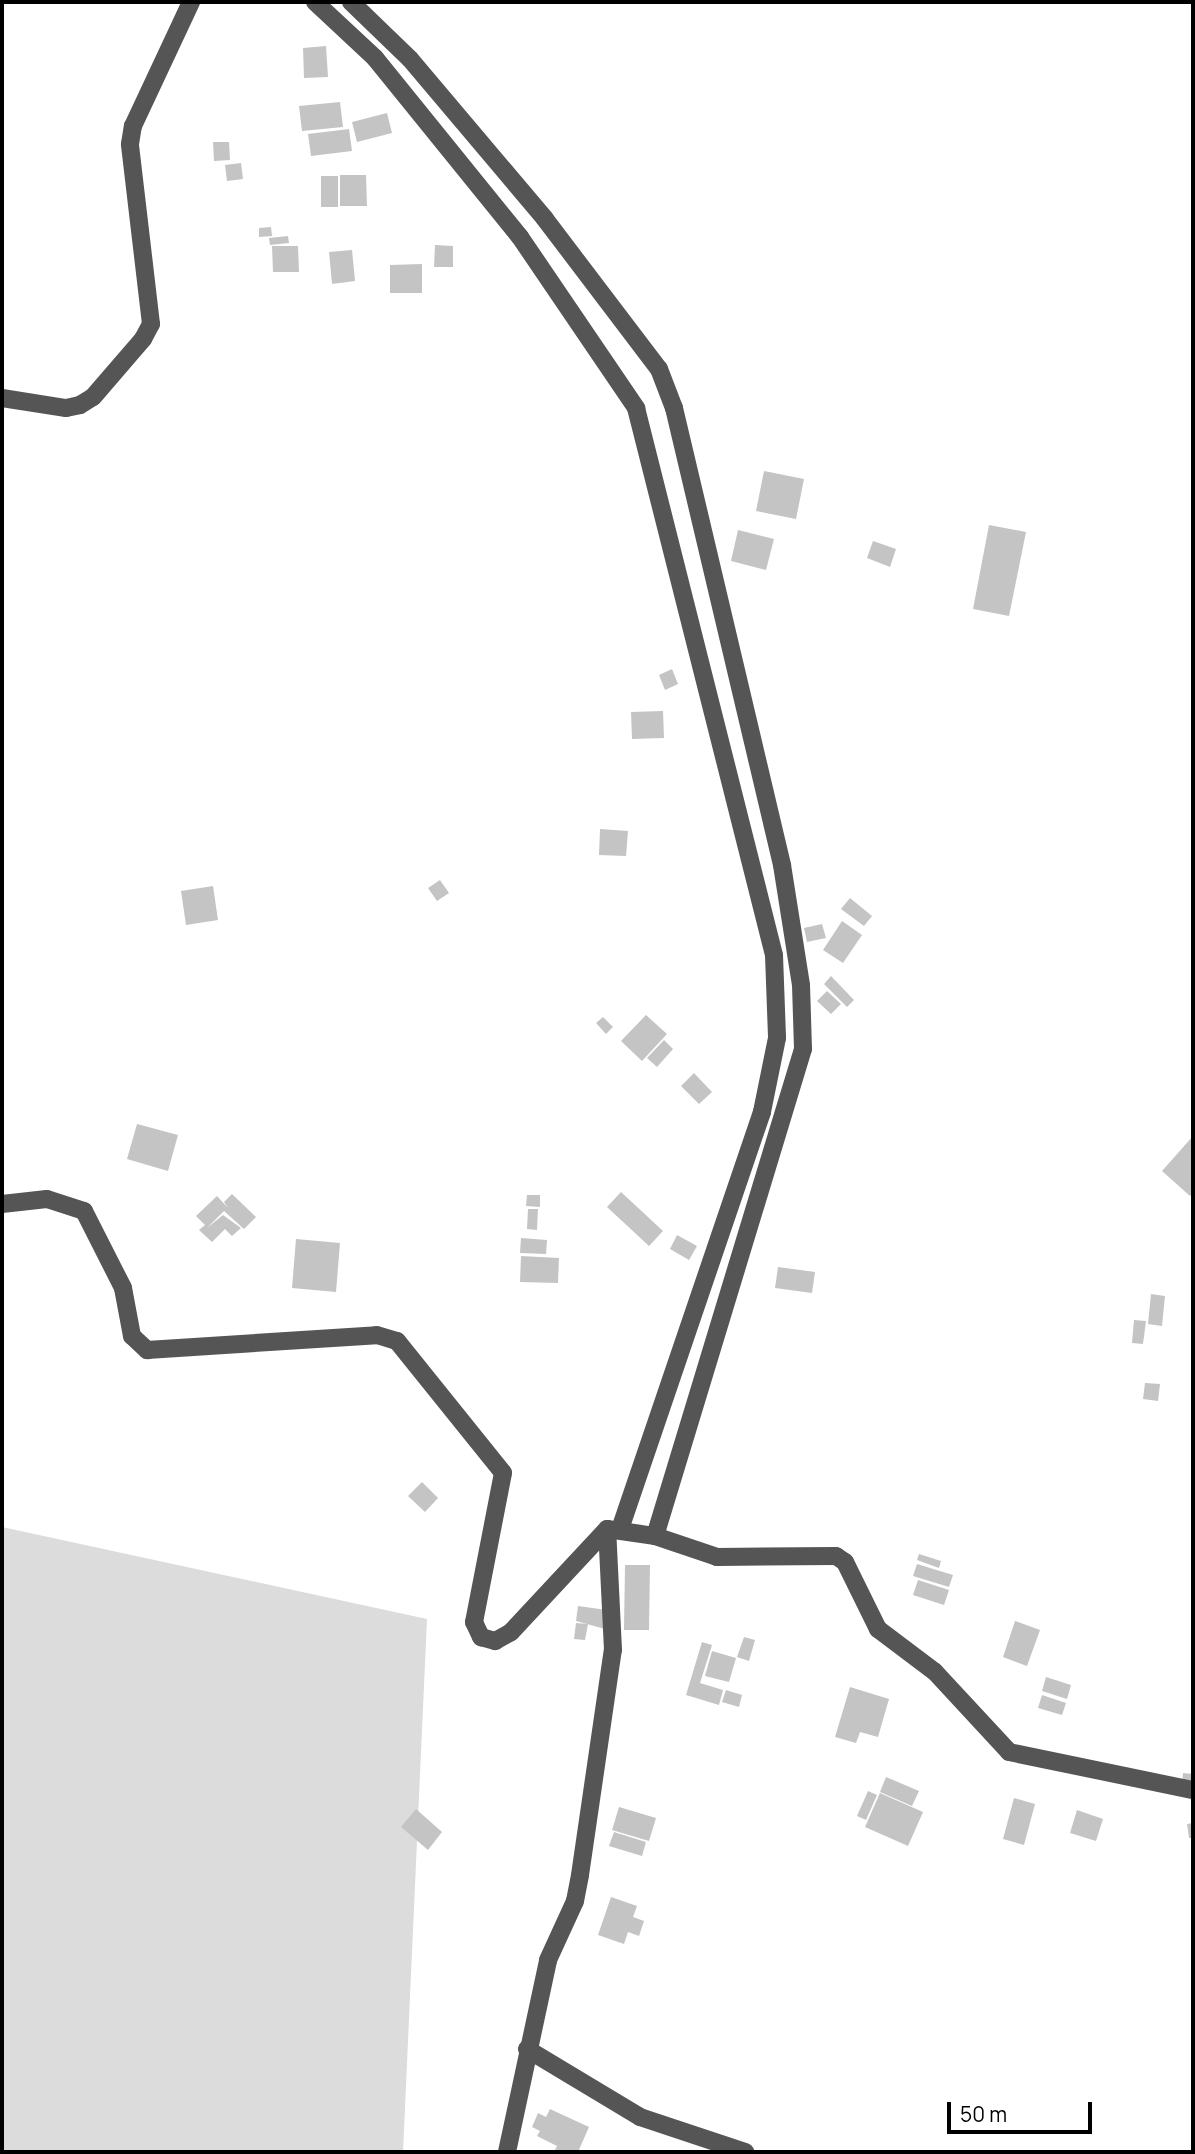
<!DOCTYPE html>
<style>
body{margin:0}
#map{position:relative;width:1195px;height:2154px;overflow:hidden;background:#fff;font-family:Manrope,sans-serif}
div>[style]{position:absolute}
.green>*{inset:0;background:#dcdcdc}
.building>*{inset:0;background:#c4c4c4}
.minor>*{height:18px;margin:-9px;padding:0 9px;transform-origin:9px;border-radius:9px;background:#555}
span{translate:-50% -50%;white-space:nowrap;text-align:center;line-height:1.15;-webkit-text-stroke:7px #fff;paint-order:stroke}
.frame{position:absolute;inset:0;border:4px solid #000;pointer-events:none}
.scale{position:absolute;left:947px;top:2102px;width:145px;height:32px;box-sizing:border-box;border:4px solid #000;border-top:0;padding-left:9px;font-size:21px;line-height:24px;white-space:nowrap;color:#000;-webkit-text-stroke:5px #fff;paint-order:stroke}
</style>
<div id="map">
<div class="green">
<i style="clip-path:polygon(2px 1527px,427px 1619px,403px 2152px,2px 2152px)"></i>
</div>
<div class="building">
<i style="clip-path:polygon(326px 46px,328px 77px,304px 78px,303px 48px)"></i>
<i style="clip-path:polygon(340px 102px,343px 127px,302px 131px,299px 106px)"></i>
<i style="clip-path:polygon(387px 113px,392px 133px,357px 142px,352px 122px)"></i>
<i style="clip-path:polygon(349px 129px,352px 151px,311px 156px,308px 134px)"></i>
<i style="clip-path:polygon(213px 142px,229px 142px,230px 160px,214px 161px)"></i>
<i style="clip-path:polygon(241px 163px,243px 179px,227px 181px,225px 165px)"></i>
<i style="clip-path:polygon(340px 175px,366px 175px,367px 206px,340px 206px)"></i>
<i style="clip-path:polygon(321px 176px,338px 176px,338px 207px,321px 207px)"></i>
<i style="clip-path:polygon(271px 227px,272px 236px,259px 237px,259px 228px)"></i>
<i style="clip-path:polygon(288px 236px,289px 243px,270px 245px,269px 238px)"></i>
<i style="clip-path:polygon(435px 245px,453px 246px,453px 267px,434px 267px)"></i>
<i style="clip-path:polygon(272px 246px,298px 246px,299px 272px,273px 272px)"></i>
<i style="clip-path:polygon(352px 250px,355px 281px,332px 284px,329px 252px)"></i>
<i style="clip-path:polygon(422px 264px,422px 293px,390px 293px,390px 265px)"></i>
<i style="clip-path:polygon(764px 471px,804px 479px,796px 519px,756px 511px)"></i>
<i style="clip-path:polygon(989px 525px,1026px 532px,1009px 616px,973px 609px)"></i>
<i style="clip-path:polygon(738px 530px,774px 539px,766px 570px,731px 561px)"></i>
<i style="clip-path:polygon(873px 541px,896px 549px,890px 567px,867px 558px)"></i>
<i style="clip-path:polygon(672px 669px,678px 684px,665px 690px,659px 675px)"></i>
<i style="clip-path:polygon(663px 711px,664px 738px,632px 739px,631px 712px)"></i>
<i style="clip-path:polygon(600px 829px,628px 831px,626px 856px,599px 855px)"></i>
<i style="clip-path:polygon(440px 880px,449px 893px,437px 901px,428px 888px)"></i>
<i style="clip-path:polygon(213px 886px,218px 920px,186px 925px,181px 891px)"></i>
<i style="clip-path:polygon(850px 898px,872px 916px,864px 926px,841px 909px)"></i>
<i style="clip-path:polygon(842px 921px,862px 935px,843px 963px,823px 950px)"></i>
<i style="clip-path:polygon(822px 924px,826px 938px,807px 942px,804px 928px)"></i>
<i style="clip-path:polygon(831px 976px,854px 1000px,847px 1007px,824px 984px)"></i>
<i style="clip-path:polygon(827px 991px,841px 1004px,831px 1014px,817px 1001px)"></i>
<i style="clip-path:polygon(646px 1015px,667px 1034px,642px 1061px,621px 1041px)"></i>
<i style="clip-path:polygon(603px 1017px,613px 1027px,606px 1034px,596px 1023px)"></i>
<i style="clip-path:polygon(664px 1040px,673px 1049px,657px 1067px,647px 1058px)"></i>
<i style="clip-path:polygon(694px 1073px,712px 1092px,699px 1104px,681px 1086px)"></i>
<i style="clip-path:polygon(137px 1124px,178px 1135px,168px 1171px,127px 1159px)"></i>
<i style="clip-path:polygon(1193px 1136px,1193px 1192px,1190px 1196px,1162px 1171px)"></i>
<i style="clip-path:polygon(621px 1192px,663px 1231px,649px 1246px,607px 1207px)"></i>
<i style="clip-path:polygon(232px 1194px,256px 1217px,244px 1229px,224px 1211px,207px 1228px,223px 1215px,241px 1228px,232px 1236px,225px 1229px,212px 1242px,199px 1230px,205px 1225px,196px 1216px,217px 1196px,228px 1208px,224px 1202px)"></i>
<i style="clip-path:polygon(527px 1195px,540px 1195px,540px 1207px,526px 1206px)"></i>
<i style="clip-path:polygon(528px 1209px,538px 1209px,537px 1230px,527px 1229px)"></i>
<i style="clip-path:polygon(677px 1235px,697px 1246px,689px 1260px,670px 1249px)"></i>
<i style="clip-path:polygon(521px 1238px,547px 1240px,546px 1254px,520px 1253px)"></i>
<i style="clip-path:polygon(296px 1239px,340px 1243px,336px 1292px,292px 1288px)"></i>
<i style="clip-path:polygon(521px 1256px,559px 1258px,558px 1283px,520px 1282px)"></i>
<i style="clip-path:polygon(778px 1267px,815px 1272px,812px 1293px,775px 1288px)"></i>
<i style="clip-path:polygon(1151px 1294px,1165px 1296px,1162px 1326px,1148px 1324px)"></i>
<i style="clip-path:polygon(1134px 1320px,1146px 1321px,1143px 1344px,1132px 1343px)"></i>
<i style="clip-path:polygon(1145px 1383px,1160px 1384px,1158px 1401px,1143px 1399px)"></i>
<i style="clip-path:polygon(422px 1482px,438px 1498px,425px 1512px,408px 1496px)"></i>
<i style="clip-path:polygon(919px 1554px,941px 1561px,939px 1568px,917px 1560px)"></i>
<i style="clip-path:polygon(917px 1564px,953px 1575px,949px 1587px,913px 1576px)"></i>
<i style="clip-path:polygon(625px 1565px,650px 1565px,649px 1630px,624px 1630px)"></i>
<i style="clip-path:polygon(918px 1580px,949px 1590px,944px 1605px,913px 1595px)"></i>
<i style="clip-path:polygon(578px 1606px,607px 1610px,605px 1629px,576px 1621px)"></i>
<i style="clip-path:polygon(1015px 1621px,1040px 1630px,1027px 1666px,1003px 1657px)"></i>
<i style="clip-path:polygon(576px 1623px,588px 1624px,585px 1640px,574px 1639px)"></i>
<i style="clip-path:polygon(744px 1637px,755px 1640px,749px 1661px,737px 1657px)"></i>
<i style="clip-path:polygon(702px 1642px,712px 1645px,700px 1683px,723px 1690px,719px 1705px,686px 1695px)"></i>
<i style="clip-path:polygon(712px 1651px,736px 1658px,729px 1682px,705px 1676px)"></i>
<i style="clip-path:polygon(1046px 1677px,1071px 1685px,1067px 1699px,1042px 1691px)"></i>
<i style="clip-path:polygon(850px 1687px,889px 1699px,878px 1737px,860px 1732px,856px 1743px,835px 1737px)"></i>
<i style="clip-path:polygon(726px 1690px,742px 1695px,739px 1707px,722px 1702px)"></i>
<i style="clip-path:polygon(1042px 1695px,1066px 1703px,1062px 1715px,1038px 1708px)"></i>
<i style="clip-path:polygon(1183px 1773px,1193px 1774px,1192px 1787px,1182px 1786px)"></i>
<i style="clip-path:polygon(886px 1777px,919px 1791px,912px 1806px,880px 1792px)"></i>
<i style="clip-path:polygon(868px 1791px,877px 1795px,866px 1820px,857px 1816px)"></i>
<i style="clip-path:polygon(880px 1793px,923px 1812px,908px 1846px,865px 1827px)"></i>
<i style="clip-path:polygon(1014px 1798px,1035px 1804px,1024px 1845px,1003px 1839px)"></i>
<i style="clip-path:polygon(619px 1807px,656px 1818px,649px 1841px,612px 1830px)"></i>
<i style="clip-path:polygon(416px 1809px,442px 1832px,428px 1850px,401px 1827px)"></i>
<i style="clip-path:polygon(1077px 1810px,1103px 1819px,1096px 1841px,1070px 1833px)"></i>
<i style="clip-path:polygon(1193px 1823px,1193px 1838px,1189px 1838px,1187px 1824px)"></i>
<i style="clip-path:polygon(614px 1832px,646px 1842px,642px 1856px,609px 1846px)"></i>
<i style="clip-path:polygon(611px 1897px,637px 1906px,633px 1917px,644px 1921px,639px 1936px,628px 1932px,624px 1944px,598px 1935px)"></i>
<i style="clip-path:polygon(550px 2109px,589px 2127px,578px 2152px,554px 2152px,557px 2146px,537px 2136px,540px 2131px,532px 2127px,538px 2113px,546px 2117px)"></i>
</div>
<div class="minor">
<i style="left:315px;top:2px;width:82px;rotate:43deg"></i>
<i style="left:375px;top:58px;width:230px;rotate:51deg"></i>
<i style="left:520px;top:237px;width:207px;rotate:55.8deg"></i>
<i style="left:636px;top:408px;width:564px;rotate:75.84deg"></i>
<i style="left:774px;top:955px;width:83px;rotate:87.9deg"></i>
<i style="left:777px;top:1038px;width:76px;rotate:101.5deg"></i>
<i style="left:762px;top:1112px;width:440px;rotate:108.8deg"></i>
<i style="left:351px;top:2px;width:82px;rotate:44deg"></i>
<i style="left:410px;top:59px;width:209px;rotate:49.8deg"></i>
<i style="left:545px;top:219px;width:188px;rotate:52.8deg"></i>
<i style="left:659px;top:369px;width:42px;rotate:69deg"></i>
<i style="left:674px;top:408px;width:470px;rotate:76.7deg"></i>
<i style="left:782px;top:865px;width:121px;rotate:81deg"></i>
<i style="left:801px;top:985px;width:64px;rotate:88.2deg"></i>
<i style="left:803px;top:1049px;width:509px;rotate:106.9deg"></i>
<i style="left:2px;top:398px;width:65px;rotate:8.9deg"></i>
<i style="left:66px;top:408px;width:14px;rotate:-12deg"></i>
<i style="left:80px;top:405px;width:15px;rotate:-32deg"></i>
<i style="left:93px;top:397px;width:77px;rotate:-49.2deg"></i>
<i style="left:143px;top:339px;width:17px;rotate:-62deg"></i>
<i style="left:151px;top:324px;width:181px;rotate:-96.7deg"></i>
<i style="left:130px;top:144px;width:18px;rotate:-81deg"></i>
<i style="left:133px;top:126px;width:137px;rotate:-64.9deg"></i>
<i style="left:2px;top:1204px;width:45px;rotate:-6.3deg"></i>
<i style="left:47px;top:1199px;width:39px;rotate:18deg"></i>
<i style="left:84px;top:1211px;width:86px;rotate:63.1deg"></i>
<i style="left:123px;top:1288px;width:49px;rotate:79.4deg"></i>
<i style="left:132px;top:1336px;width:21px;rotate:43deg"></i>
<i style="left:147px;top:1350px;width:230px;rotate:-3.7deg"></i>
<i style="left:377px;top:1335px;width:21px;rotate:17deg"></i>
<i style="left:397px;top:1341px;width:169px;rotate:51.2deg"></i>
<i style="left:503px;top:1473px;width:152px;rotate:101deg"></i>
<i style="left:474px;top:1622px;width:17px;rotate:65deg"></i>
<i style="left:481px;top:1637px;width:15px;rotate:16deg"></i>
<i style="left:495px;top:1641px;width:18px;rotate:-29deg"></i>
<i style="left:511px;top:1632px;width:141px;rotate:-47deg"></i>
<i style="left:607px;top:1529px;width:49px;rotate:8.3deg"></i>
<i style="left:655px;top:1536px;width:65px;rotate:18.7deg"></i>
<i style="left:717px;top:1557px;width:119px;rotate:-0.5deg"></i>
<i style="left:836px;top:1556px;width:11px;rotate:34deg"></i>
<i style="left:845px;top:1562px;width:75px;rotate:63.8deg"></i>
<i style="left:878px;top:1629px;width:71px;rotate:37deg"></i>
<i style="left:935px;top:1672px;width:109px;rotate:47.2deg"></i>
<i style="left:1009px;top:1752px;width:188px;rotate:11.7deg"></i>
<i style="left:527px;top:2049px;width:132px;rotate:31deg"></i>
<i style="left:640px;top:2117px;width:111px;rotate:18.4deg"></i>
<i style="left:507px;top:2152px;width:196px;rotate:-77.9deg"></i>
<i style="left:548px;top:1960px;width:65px;rotate:-65.4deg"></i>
<i style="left:575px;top:1901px;width:26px;rotate:-79deg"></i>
<i style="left:580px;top:1875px;width:227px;rotate:-81.7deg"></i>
<i style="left:613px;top:1650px;width:121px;rotate:-92.8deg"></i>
</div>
<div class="frame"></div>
<div class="scale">50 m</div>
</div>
